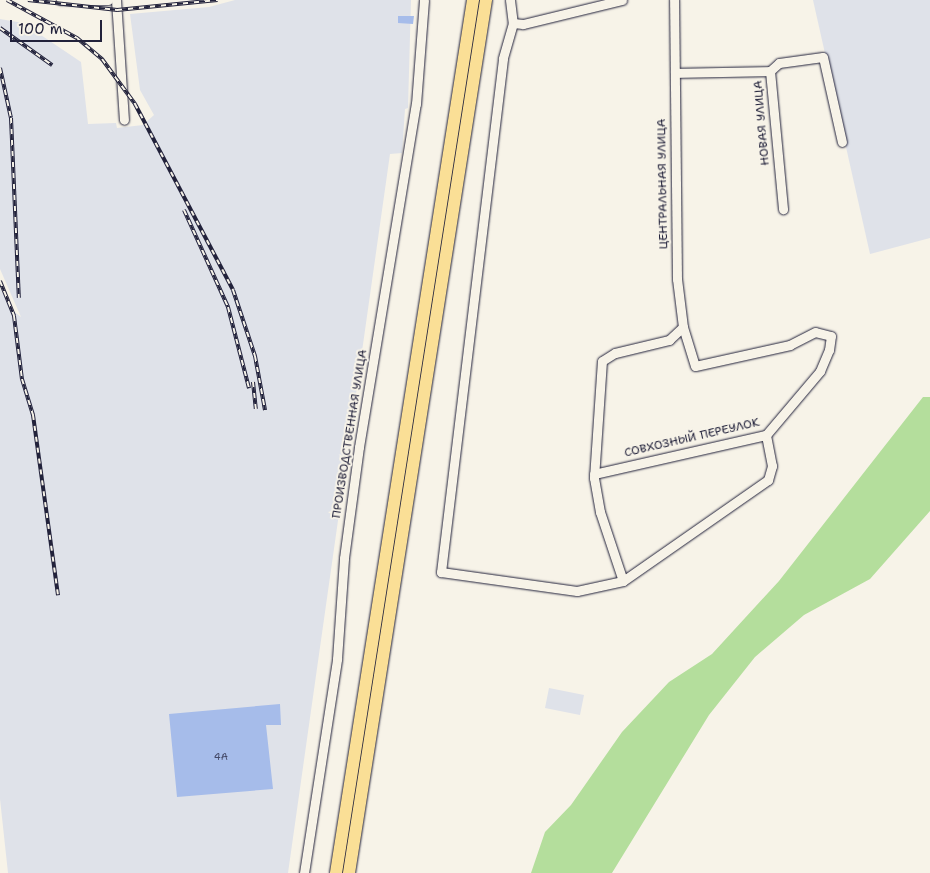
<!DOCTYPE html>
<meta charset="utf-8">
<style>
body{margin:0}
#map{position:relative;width:930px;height:873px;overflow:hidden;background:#f7f3e8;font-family:"Shantell Sans",sans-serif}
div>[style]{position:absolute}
.built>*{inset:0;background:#dfe2e9}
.green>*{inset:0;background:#b4de9c}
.building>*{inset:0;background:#a6bcea}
.roads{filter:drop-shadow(0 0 1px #22223b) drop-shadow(0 0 1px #22223b)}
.minor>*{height:9px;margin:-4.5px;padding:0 4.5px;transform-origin:4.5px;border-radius:4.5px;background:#f7f3e8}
.highway>*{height:12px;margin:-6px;padding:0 6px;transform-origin:6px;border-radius:6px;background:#fadf96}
.rail>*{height:4px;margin-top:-2px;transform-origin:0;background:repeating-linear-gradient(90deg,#f7f3e8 0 5.5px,#22223b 0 11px);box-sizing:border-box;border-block:1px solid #22223b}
span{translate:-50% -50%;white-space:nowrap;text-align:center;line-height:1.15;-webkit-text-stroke:4px #f7f3e8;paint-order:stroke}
.number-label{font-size:10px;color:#434867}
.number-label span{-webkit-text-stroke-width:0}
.street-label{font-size:12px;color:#22223b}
.scale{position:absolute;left:10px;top:20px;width:92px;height:22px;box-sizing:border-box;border:2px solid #22223b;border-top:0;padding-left:6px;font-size:15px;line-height:18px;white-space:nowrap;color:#22223b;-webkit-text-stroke:4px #f7f3e8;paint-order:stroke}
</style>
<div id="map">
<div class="built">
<i style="clip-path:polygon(235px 0,411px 0,408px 108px,405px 109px,402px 153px,390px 154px,288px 873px,8px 873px,0 799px,0 288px,12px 310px,21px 317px,0 269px,0 19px,23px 23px,81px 62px,88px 124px,116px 123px,117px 128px,143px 125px,154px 115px,140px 90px,130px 14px,209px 7px)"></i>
<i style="clip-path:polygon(813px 0,930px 0,930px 238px,870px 254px)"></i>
<i style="clip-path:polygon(549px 688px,584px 695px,580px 715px,545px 708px)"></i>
</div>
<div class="green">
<i style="clip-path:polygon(923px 397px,930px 397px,930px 511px,870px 579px,804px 615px,755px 657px,709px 715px,612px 873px,531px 873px,545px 832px,571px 805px,622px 732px,669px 682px,712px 654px,779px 581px)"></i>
</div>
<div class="building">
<i style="clip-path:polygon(398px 16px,414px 16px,413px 24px,398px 23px)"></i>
<i style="clip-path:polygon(280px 704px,281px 725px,266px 725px,273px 789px,177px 797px,169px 714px)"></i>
</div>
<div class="roads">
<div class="minor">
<i style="left:61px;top:0;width:47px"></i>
<i style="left:116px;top:0;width:120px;rotate:86.2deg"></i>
<i style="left:510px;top:0;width:23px;rotate:83deg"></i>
<i style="left:513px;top:23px;width:37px;rotate:106deg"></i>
<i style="left:503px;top:59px;width:517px;rotate:96.89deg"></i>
<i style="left:441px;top:572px;width:137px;rotate:8deg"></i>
<i style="left:577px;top:591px;width:47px;rotate:-12.3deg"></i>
<i style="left:623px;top:581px;width:177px;rotate:-34.9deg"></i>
<i style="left:768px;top:480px;width:15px;rotate:-74deg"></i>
<i style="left:772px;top:466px;width:32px;rotate:-101deg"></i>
<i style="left:513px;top:23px;width:10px;rotate:6deg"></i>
<i style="left:523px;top:24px;width:102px;rotate:-13.6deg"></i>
<i style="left:770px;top:71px;width:12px;rotate:-42deg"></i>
<i style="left:779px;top:63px;width:44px;rotate:-7.8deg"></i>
<i style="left:823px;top:57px;width:87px;rotate:77.4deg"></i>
<i style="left:770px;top:71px;width:139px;rotate:84.6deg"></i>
<i style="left:675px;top:73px;width:95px;rotate:-1.2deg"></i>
<i style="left:594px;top:474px;width:176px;rotate:-12.8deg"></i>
<i style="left:766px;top:435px;width:84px;rotate:-49.8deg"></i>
<i style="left:820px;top:371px;width:23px;rotate:-67deg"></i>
<i style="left:829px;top:350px;width:14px;rotate:-82deg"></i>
<i style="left:831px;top:336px;width:16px;rotate:-166deg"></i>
<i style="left:815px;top:332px;width:28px;rotate:153deg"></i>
<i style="left:790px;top:345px;width:97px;rotate:167.5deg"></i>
<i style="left:695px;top:366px;width:41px;rotate:-107.1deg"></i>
<i style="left:683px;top:327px;width:48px;rotate:-97.1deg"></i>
<i style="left:677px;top:279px;width:279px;rotate:-90.6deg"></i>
<i style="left:623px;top:581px;width:73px;rotate:-108.4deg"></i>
<i style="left:600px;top:512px;width:35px;rotate:-100deg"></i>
<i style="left:594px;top:478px;width:117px;rotate:-86.1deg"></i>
<i style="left:602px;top:361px;width:15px;rotate:-32deg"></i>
<i style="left:615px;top:353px;width:56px;rotate:-13.5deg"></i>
<i style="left:669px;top:340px;width:19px;rotate:-43deg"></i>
<i style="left:304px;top:873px;width:217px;rotate:-81.2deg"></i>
<i style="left:337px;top:659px;width:101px;rotate:-86deg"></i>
<i style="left:344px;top:558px;width:112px;rotate:-82.3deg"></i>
<i style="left:359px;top:447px;width:348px;rotate:-80.6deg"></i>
<i style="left:416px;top:104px;width:104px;rotate:-85.6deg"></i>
</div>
<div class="highway">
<i style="left:336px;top:873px;width:884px;rotate:-81.08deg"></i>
<i style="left:349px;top:873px;width:884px;rotate:-81.08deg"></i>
</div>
</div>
<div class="rail">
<i style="left:7px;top:0;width:80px;rotate:28.5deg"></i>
<i style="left:77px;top:38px;width:33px;rotate:40deg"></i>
<i style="left:102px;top:59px;width:56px;rotate:53.7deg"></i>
<i style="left:135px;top:104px;width:210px;rotate:62.2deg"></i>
<i style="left:233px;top:290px;width:70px;rotate:71.6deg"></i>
<i style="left:255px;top:356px;width:55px;rotate:79.5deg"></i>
<i style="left:28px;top:0;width:90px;rotate:6.4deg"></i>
<i style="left:117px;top:10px;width:101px;rotate:-5.7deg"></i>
<i style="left:0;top:28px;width:64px;rotate:35.4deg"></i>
<i style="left:0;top:68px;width:51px;rotate:77.6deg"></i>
<i style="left:11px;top:118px;width:180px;rotate:87.5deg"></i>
<i style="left:184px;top:210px;width:107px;rotate:65.6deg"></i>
<i style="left:228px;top:307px;width:84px;rotate:75.5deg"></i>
<i style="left:0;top:281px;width:38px;rotate:68deg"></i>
<i style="left:14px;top:316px;width:64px;rotate:82.8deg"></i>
<i style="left:22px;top:379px;width:38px;rotate:73deg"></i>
<i style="left:33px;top:415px;width:182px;rotate:82.1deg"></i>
<i style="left:253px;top:382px;width:27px;rotate:84deg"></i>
</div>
<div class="number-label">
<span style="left:221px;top:757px">4А</span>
</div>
<div class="street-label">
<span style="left:762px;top:123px;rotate:-95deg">НОВАЯ УЛИЦА</span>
<span style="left:663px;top:184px;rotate:-91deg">ЦЕНТРАЛЬНАЯ УЛИЦА</span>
<span style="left:350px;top:434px;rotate:-81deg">ПРОИЗВОДСТВЕННАЯ УЛИЦА</span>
<span style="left:692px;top:438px;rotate:-13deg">СОВХОЗНЫЙ ПЕРЕУЛОК</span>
</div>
<div class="scale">100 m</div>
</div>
